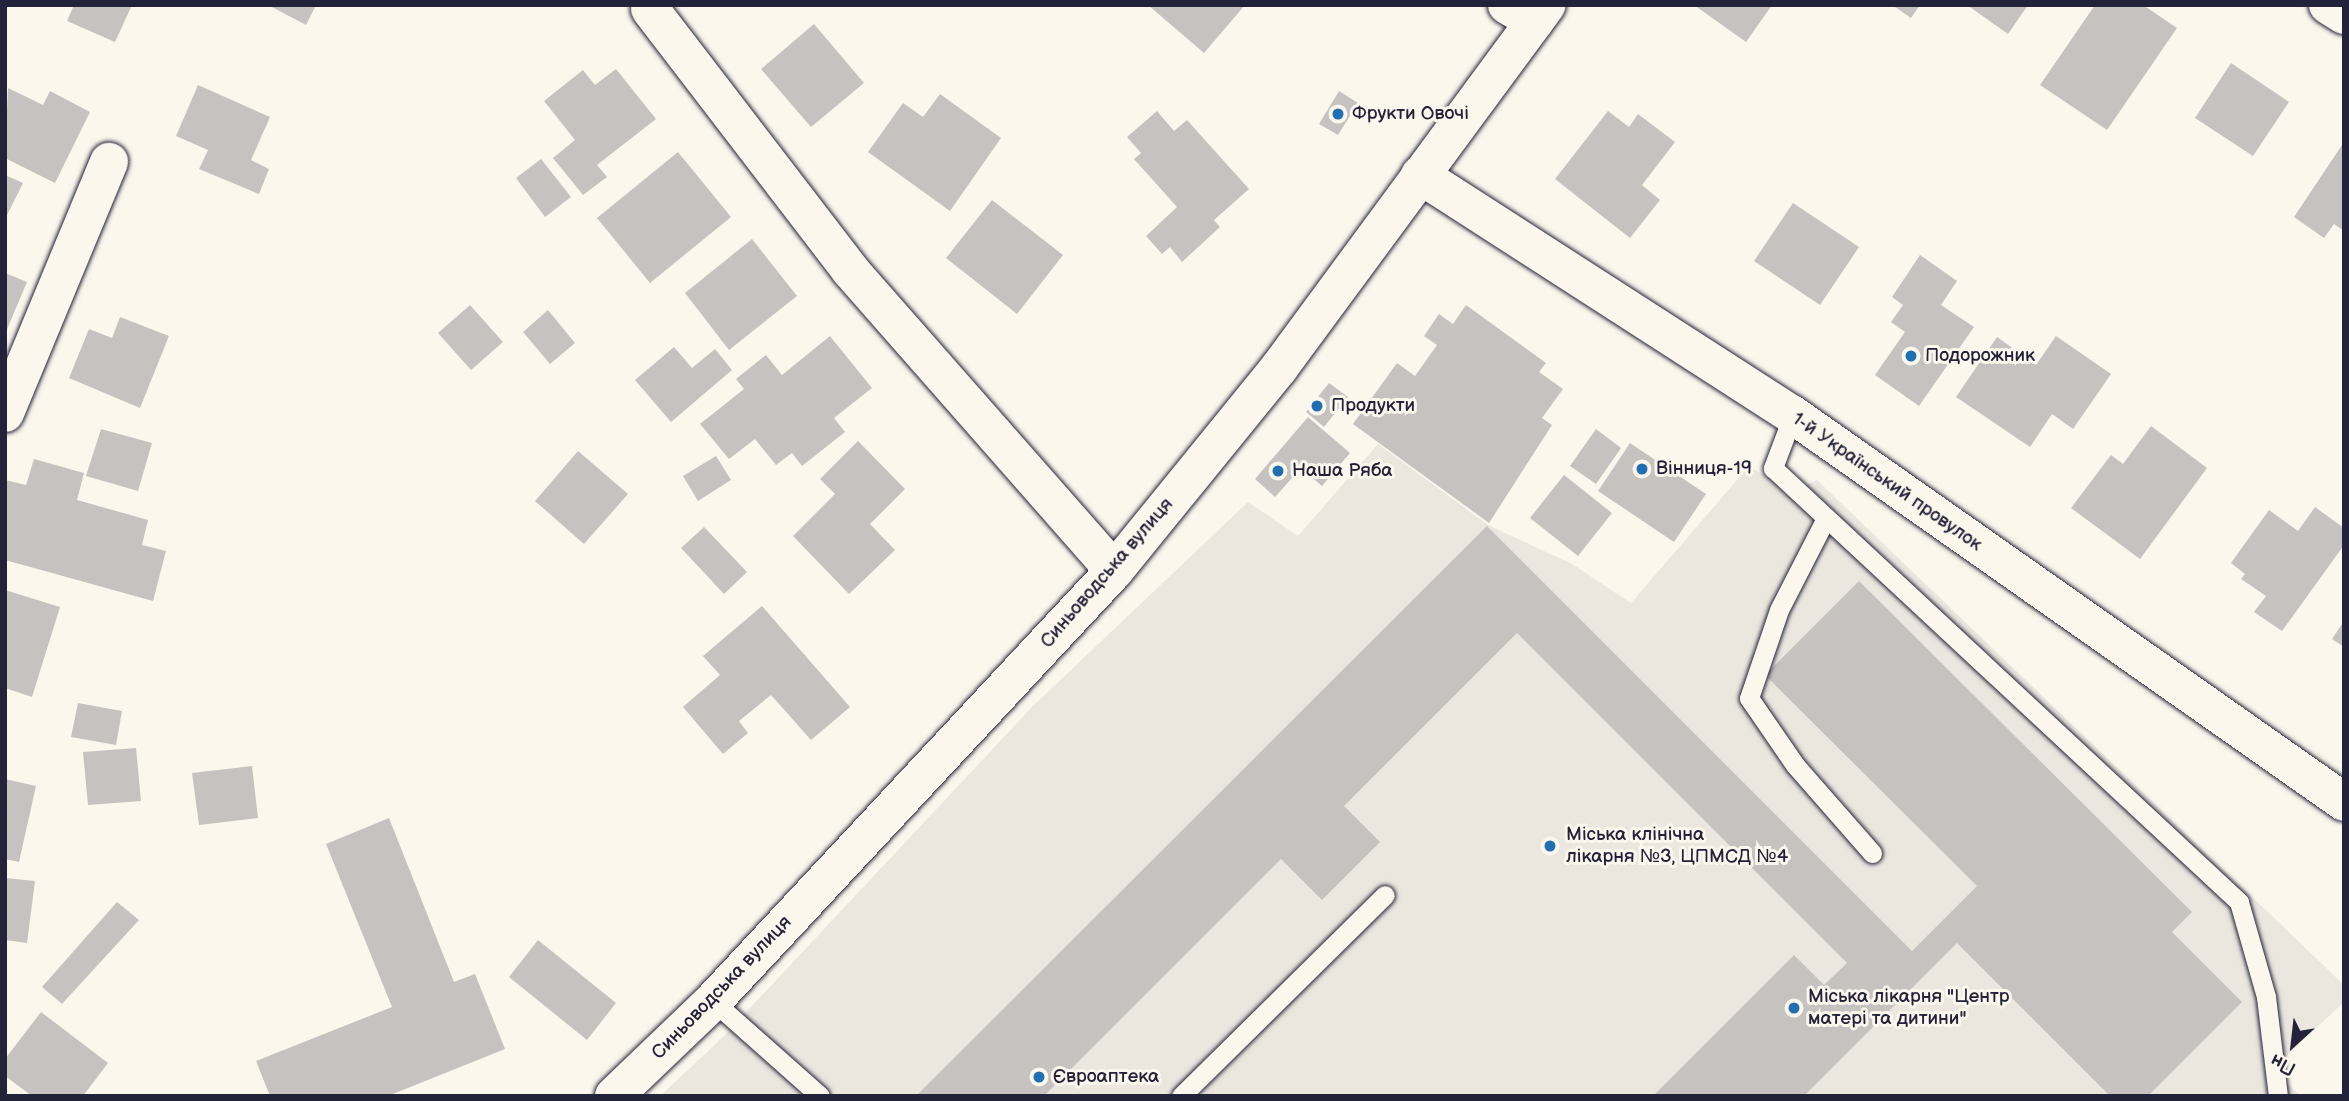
<!DOCTYPE html>
<meta charset="utf-8">
<style>
body{margin:0}
#map{position:relative;width:2349px;height:1101px;overflow:hidden;background:#fbf7ec;font-family:"Balsamiq Sans",sans-serif}
div>[style]{position:absolute}
.built>*{inset:0;background:#ebe7df}
.building>*{inset:0;background:#c6c2c0}
.roads{filter:drop-shadow(0 0 2px #22223b) drop-shadow(0 0 2px #22223b)}
.lane>*{height:19px;margin:-9.5px;padding:0 9.5px;transform-origin:9.5px;border-radius:9.5px;background:#fbf7ec}
.street>*{height:38px;margin:-19px;padding:0 19px;transform-origin:19px;border-radius:19px;background:#fbf7ec}
.secondary>*{height:38px;margin:-19px;padding:0 19px;transform-origin:19px;border-radius:19px;background:#fbf7ec}
.dots>*{width:19px;height:19px;translate:-50% -50%;box-sizing:border-box;border:4px solid #fbf7ec;border-radius:50%}
span{translate:-50% -50%;white-space:nowrap;text-align:center;line-height:1.15;-webkit-text-stroke:6px #fbf7ec;paint-order:stroke}
.poi-label{font-size:19px;color:#22223b}
.left{translate:0 -50%;text-align:left}
.street-label{font-size:19px;color:#22223b}
.frame{position:absolute;inset:0;border:7px solid #22223b;pointer-events:none}
.north{position:absolute;left:2258px;top:1010px;width:70px;height:70px;-webkit-text-stroke:5px #fbf7ec;paint-order:stroke;rotate:207deg;font-size:19px;font-weight:700;line-height:28px;text-align:center;color:#22223b}
.north::after{content:'';display:block;margin:auto;width:24px;height:32px;background:#22223b;clip-path:polygon(50% 0,100% 100%,50% 72%,0 100%)}
</style>
<div id="map">
<div class="built">
<i style="clip-path:polygon(1378px 444px,1488px 525px,1572px 564px,1631px 603px,1749px 466px,1791px 492px,1817px 480px,2344px 985px,2344px 1002px,2281px 1061px,2283px 1080px,2301px 1096px,660px 1096px,720px 1040px,1032px 707px,1248px 502px,1298px 536px)"></i>
</div>
<div class="building">
<i style="clip-path:polygon(74px 5px,132px 5px,115px 42px,67px 21px)"></i>
<i style="clip-path:polygon(268px 5px,316px 5px,306px 25px)"></i>
<i style="clip-path:polygon(1148px 5px,1245px 5px,1204px 53px)"></i>
<i style="clip-path:polygon(1694px 5px,1772px 5px,1746px 42px)"></i>
<i style="clip-path:polygon(1892px 5px,1920px 5px,1911px 18px)"></i>
<i style="clip-path:polygon(1967px 5px,2028px 5px,2008px 34px)"></i>
<i style="clip-path:polygon(2095px 5px,2143px 5px,2177px 28px,2107px 130px,2040px 85px)"></i>
<i style="clip-path:polygon(814px 24px,864px 83px,811px 127px,761px 69px)"></i>
<i style="clip-path:polygon(2231px 63px,2289px 102px,2253px 156px,2195px 118px)"></i>
<i style="clip-path:polygon(616px 69px,656px 119px,597px 165px,607px 177px,583px 195px,553px 158px,575px 140px,544px 101px,583px 70px,595px 85px)"></i>
<i style="clip-path:polygon(198px 85px,270px 117px,251px 160px,269px 169px,259px 194px,199px 169px,208px 150px,176px 136px)"></i>
<i style="clip-path:polygon(8px 88px,43px 105px,50px 91px,90px 112px,55px 183px,5px 158px)"></i>
<i style="clip-path:polygon(1339px 91px,1358px 103px,1338px 135px,1319px 124px)"></i>
<i style="clip-path:polygon(940px 94px,1001px 138px,950px 211px,868px 152px,903px 103px,923px 117px)"></i>
<i style="clip-path:polygon(1157px 111px,1174px 131px,1187px 120px,1249px 189px,1214px 220px,1220px 227px,1182px 262px,1170px 247px,1162px 254px,1146px 236px,1177px 207px,1134px 159px,1141px 153px,1127px 137px)"></i>
<i style="clip-path:polygon(1608px 111px,1629px 127px,1638px 114px,1675px 142px,1642px 185px,1660px 200px,1630px 238px,1555px 179px)"></i>
<i style="clip-path:polygon(2344px 142px,2344px 231px,2334px 224px,2324px 238px,2294px 217px)"></i>
<i style="clip-path:polygon(678px 152px,731px 217px,650px 283px,597px 218px)"></i>
<i style="clip-path:polygon(541px 159px,571px 197px,545px 217px,516px 178px)"></i>
<i style="clip-path:polygon(5px 175px,23px 183px,5px 219px)"></i>
<i style="clip-path:polygon(992px 200px,1063px 255px,1017px 314px,946px 258px)"></i>
<i style="clip-path:polygon(1793px 203px,1859px 247px,1820px 305px,1754px 261px)"></i>
<i style="clip-path:polygon(752px 239px,797px 296px,729px 350px,685px 293px)"></i>
<i style="clip-path:polygon(1920px 255px,1957px 281px,1941px 305px,1974px 327px,1919px 406px,1875px 375px,1905px 332px,1891px 322px,1903px 305px,1892px 297px)"></i>
<i style="clip-path:polygon(5px 273px,27px 282px,5px 334px)"></i>
<i style="clip-path:polygon(470px 305px,503px 342px,471px 370px,438px 333px)"></i>
<i style="clip-path:polygon(1466px 305px,1546px 363px,1539px 372px,1563px 389px,1542px 418px,1552px 425px,1489px 523px,1353px 424px,1397px 363px,1415px 376px,1437px 345px,1424px 336px,1439px 314px,1453px 324px)"></i>
<i style="clip-path:polygon(548px 310px,575px 343px,550px 364px,523px 332px)"></i>
<i style="clip-path:polygon(120px 317px,169px 336px,140px 408px,69px 378px,89px 329px,112px 338px)"></i>
<i style="clip-path:polygon(830px 336px,872px 388px,834px 418px,845px 432px,802px 466px,792px 453px,776px 465px,755px 439px,729px 459px,700px 424px,744px 389px,736px 379px,766px 355px,782px 375px)"></i>
<i style="clip-path:polygon(2056px 336px,2111px 374px,2073px 429px,2052px 414px,2030px 447px,1956px 397px,1997px 337px,2036px 365px)"></i>
<i style="clip-path:polygon(674px 347px,692px 368px,715px 349px,732px 370px,671px 422px,635px 380px)"></i>
<i style="clip-path:polygon(1329px 383px,1348px 397px,1324px 427px,1306px 412px)"></i>
<i style="clip-path:polygon(1308px 417px,1350px 453px,1322px 486px,1301px 468px,1275px 497px,1255px 479px)"></i>
<i style="clip-path:polygon(2151px 426px,2207px 468px,2140px 559px,2071px 508px,2111px 455px,2123px 464px)"></i>
<i style="clip-path:polygon(101px 429px,152px 443px,138px 491px,86px 476px)"></i>
<i style="clip-path:polygon(1596px 429px,1621px 448px,1596px 484px,1570px 466px)"></i>
<i style="clip-path:polygon(858px 441px,905px 489px,870px 524px,895px 550px,849px 594px,793px 536px,835px 494px,820px 479px)"></i>
<i style="clip-path:polygon(1630px 443px,1706px 494px,1674px 542px,1598px 491px)"></i>
<i style="clip-path:polygon(578px 451px,628px 494px,584px 544px,535px 501px)"></i>
<i style="clip-path:polygon(716px 456px,731px 480px,698px 501px,683px 476px)"></i>
<i style="clip-path:polygon(34px 459px,84px 473px,77px 500px,148px 520px,142px 545px,166px 551px,153px 601px,5px 560px,5px 480px,26px 485px)"></i>
<i style="clip-path:polygon(1564px 475px,1612px 513px,1578px 556px,1530px 518px)"></i>
<i style="clip-path:polygon(2315px 507px,2344px 528px,2344px 545px,2282px 631px,2254px 612px,2266px 596px,2241px 579px,2245px 574px,2231px 563px,2269px 510px,2298px 531px)"></i>
<i style="clip-path:polygon(1487px 526px,1912px 951px,1977px 886px,1765px 675px,1859px 581px,2192px 912px,2172px 932px,2242px 1002px,2148px 1096px,2110px 1096px,1957px 943px,1804px 1096px,1653px 1096px,1794px 955px,1824px 985px,1847px 963px,1517px 633px,1344px 806px,1380px 842px,1322px 900px,1281px 859px,1044px 1096px,916px 1096px)"></i>
<i style="clip-path:polygon(704px 527px,747px 572px,724px 594px,681px 548px)"></i>
<i style="clip-path:polygon(5px 590px,60px 607px,32px 697px,5px 688px)"></i>
<i style="clip-path:polygon(762px 606px,850px 707px,811px 740px,771px 695px,739px 721px,748px 733px,723px 754px,683px 707px,720px 675px,703px 656px)"></i>
<i style="clip-path:polygon(2344px 621px,2344px 647px,2332px 639px)"></i>
<i style="clip-path:polygon(78px 703px,122px 711px,116px 745px,71px 737px)"></i>
<i style="clip-path:polygon(136px 748px,141px 801px,88px 805px,83px 752px)"></i>
<i style="clip-path:polygon(252px 766px,258px 818px,199px 825px,192px 773px)"></i>
<i style="clip-path:polygon(5px 779px,36px 786px,19px 862px,5px 859px)"></i>
<i style="clip-path:polygon(389px 818px,454px 982px,475px 974px,505px 1049px,388px 1096px,270px 1096px,256px 1061px,392px 1007px,326px 844px)"></i>
<i style="clip-path:polygon(5px 878px,35px 881px,27px 943px,5px 940px)"></i>
<i style="clip-path:polygon(117px 902px,139px 920px,62px 1004px,42px 987px)"></i>
<i style="clip-path:polygon(538px 940px,616px 1003px,587px 1040px,509px 977px)"></i>
<i style="clip-path:polygon(41px 1012px,108px 1063px,83px 1096px,32px 1096px,5px 1076px,5px 1059px)"></i>
</div>
<div class="roads">
<div class="lane">
<i style="left:1793px;top:415px;width:57px;rotate:110.7deg"></i>
<i style="left:1773px;top:468px;width:637px;rotate:42.96deg"></i>
<i style="left:2239px;top:902px;width:99px;rotate:74.1deg"></i>
<i style="left:2266px;top:997px;width:100px;rotate:83.1deg"></i>
<i style="left:1826px;top:518px;width:103px;rotate:117.1deg"></i>
<i style="left:1779px;top:610px;width:93px;rotate:108.8deg"></i>
<i style="left:1749px;top:698px;width:81px;rotate:55.5deg"></i>
<i style="left:1795px;top:765px;width:117px;rotate:48.8deg"></i>
<i style="left:713px;top:1001px;width:143px;rotate:41.6deg"></i>
<i style="left:1181px;top:1096px;width:286px;rotate:-44.6deg"></i>
</div>
<div class="street">
<i style="left:1507px;top:5px;width:32px;rotate:30deg"></i>
<i style="left:650px;top:9px;width:329px;rotate:52.5deg"></i>
<i style="left:850px;top:270px;width:400px;rotate:48.7deg"></i>
<i style="left:1420px;top:175px;width:444px;rotate:32.8deg"></i>
<i style="left:1793px;top:415px;width:673px;rotate:35.08deg"></i>
<i style="left:5px;top:413px;width:272px;rotate:-67.5deg"></i>
</div>
<div class="secondary">
<i style="left:2328px;top:5px;width:19px;rotate:32deg"></i>
<i style="left:614px;top:1096px;width:137px;rotate:-43.8deg"></i>
<i style="left:713px;top:1001px;width:588px;rotate:-47deg"></i>
<i style="left:1114px;top:571px;width:262px;rotate:-50.9deg"></i>
<i style="left:1279px;top:368px;width:451px;rotate:-53.6deg"></i>
</div>
</div>
<div class="dots">
<i style="left:1338px;top:114px;background:#1f6fb2"></i>
<i style="left:1911px;top:356px;background:#1f6fb2"></i>
<i style="left:1317px;top:406px;background:#1f6fb2"></i>
<i style="left:1642px;top:469px;background:#1f6fb2"></i>
<i style="left:1278px;top:471px;background:#1f6fb2"></i>
<i style="left:1550px;top:846px;background:#1f6fb2"></i>
<i style="left:1794px;top:1008px;background:#1f6fb2"></i>
<i style="left:1039px;top:1077px;background:#1f6fb2"></i>
</div>
<div class="poi-label">
<span class="left" style="left:1352px;top:114px">Фрукти Овочі</span>
<span class="left" style="left:1925px;top:356px">Подорожник</span>
<span class="left" style="left:1331px;top:406px">Продукти</span>
<span class="left" style="left:1656px;top:469px">Вінниця-19</span>
<span class="left" style="left:1292px;top:471px">Наша Ряба</span>
<span class="left" style="left:1566px;top:846px">Міська клінічна<br>лікарня №3, ЦПМСД №4</span>
<span class="left" style="left:1808px;top:1008px">Міська лікарня "Центр<br>матері та дитини"</span>
<span class="left" style="left:1053px;top:1077px">Євроаптека</span>
</div>
<div class="street-label">
<span style="left:1887px;top:482px;rotate:35deg">1-й Український провулок</span>
<span style="left:1107px;top:573px;rotate:-49deg">Синьоводська вулиця</span>
<span style="left:722px;top:988px;rotate:-46deg">Синьоводська вулиця</span>
</div>
<div class="frame"></div>
<div class="north">Пн</div>
</div>
